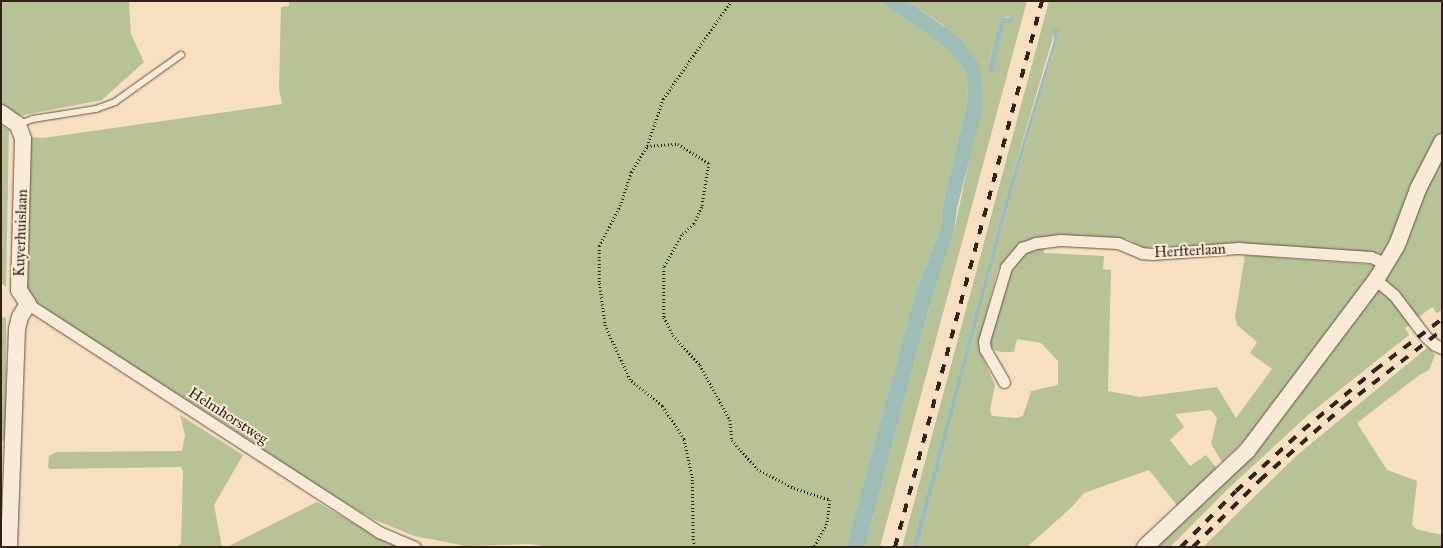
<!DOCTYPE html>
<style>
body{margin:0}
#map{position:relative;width:1443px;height:548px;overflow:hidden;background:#f6e0c1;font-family:"IM FELL Great Primer",serif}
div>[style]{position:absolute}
.green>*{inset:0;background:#b7c397}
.water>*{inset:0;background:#9dbdb6}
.path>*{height:2.5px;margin-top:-1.25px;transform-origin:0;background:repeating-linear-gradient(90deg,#322216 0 1px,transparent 0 3.5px)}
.roads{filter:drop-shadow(0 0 1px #635241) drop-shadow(0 0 1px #635241)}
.lane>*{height:5.5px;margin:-2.75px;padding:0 2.75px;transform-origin:2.75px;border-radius:2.75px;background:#f9ebd7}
.street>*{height:11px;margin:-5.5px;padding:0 5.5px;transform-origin:5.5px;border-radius:5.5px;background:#f9ebd7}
.secondary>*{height:16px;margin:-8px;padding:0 8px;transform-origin:8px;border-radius:8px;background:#f9ebd7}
.rail>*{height:4px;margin-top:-2px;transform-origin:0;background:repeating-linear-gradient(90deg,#322216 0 9px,transparent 0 18px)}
span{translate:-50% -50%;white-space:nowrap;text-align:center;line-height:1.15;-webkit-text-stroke:4px #f9ebd7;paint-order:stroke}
.street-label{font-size:15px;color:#322216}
.frame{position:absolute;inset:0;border:2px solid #322216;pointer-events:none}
</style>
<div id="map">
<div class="green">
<i style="clip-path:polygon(1px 1px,129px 1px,131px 34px,144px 62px,102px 100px,14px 117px,1px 110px)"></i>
<i style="clip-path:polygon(289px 1px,879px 1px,949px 50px,964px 70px,968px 86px,967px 103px,943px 204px,941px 227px,915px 294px,846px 547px,550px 547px,530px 544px,466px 546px,414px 536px,373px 519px,321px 489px,223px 423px,51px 315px,31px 300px,26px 293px,27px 137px,43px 138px,282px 104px,279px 88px,281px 7px,289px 6px)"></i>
<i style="clip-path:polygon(evenodd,908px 1px,1027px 1px,880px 547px,865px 547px,928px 312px,954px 231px,983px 96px,982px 75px,944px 26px,908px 1px,1004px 17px,1009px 17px,1008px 22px,1005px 23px,990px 74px,987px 72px,990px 58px,998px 25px,1004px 17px)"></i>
<i style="clip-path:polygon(1049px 1px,1442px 1px,1442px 130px,1383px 254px,1207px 245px,1143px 248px,1128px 239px,1064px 235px,1011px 253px,998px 269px,979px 341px,979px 349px,995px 385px,990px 410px,992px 416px,1016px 418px,1023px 416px,1031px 391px,1058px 385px,1058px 361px,1041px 343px,1017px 339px,1014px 352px,1000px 352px,993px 349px,989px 341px,1010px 267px,1018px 257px,1032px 249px,1044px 248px,1044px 253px,1104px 256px,1103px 269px,1111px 270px,1108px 391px,1140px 397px,1217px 387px,1236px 418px,1272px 369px,1250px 353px,1257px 342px,1237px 325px,1235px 317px,1245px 255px,1378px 265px,1255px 430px,1222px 462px,1211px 444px,1217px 418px,1211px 410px,1175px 414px,1184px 427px,1170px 440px,1190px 466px,1206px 455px,1220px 472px,1179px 508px,1149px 470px,1084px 493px,1072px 507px,1027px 547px,918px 547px,1013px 188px,1060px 31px,1054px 34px,1009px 187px,912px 547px,902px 547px)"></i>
<i style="clip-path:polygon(1px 125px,9px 130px,6px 287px,1px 283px)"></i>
<i style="clip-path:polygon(1442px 150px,1442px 310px,1437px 313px,1432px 307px,1416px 319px,1385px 278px)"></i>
<i style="clip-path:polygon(1379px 290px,1386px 292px,1411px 324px,1405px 328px,1409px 335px,1308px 415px,1229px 488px,1170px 547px,1151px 547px,1217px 487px,1375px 291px)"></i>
<i style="clip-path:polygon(1px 317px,6px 318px,6px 410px,5px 441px,1px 442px)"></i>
<i style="clip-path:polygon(1428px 347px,1435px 355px,1429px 370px,1418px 376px,1357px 423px,1387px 470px,1417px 481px,1412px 525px,1416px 529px,1442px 535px,1442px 547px,1203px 547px,1296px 456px)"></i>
<i style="clip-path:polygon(180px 415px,243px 455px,214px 505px,222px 547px,177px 547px,181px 543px,183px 471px,181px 467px,50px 469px,48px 467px,49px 456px,56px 452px,182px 451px,185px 435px)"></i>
<i style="clip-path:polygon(317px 502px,355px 524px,402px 547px,227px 547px)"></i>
</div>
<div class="water">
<i style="clip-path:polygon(879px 1px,908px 1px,957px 36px,977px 61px,982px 75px,983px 96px,982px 111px,957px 208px,954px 231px,928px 312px,865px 547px,846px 547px,915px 294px,941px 227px,943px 204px,967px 103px,968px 86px,964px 70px,949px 50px)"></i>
<i style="clip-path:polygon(1003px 17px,1013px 19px,1012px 22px,1005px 23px,993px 72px,989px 74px,987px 72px,998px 25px)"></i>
<i style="clip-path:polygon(1053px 27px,1060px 31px,1013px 188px,918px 547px,912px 547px,1009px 187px,1054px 40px)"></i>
</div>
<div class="path">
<i style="left:647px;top:146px;width:31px;rotate:-4deg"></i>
<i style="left:678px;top:144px;width:36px;rotate:32deg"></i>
<i style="left:709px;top:163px;width:45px;rotate:99deg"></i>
<i style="left:702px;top:207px;width:19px;rotate:115deg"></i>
<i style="left:694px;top:224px;width:16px;rotate:137deg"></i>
<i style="left:682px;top:235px;width:37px;rotate:119deg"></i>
<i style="left:664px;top:267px;width:50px;rotate:90deg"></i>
<i style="left:664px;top:317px;width:20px;rotate:63deg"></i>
<i style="left:673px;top:335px;width:40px;rotate:48deg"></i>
<i style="left:700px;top:365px;width:63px;rotate:61.4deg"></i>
<i style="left:730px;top:420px;width:20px;rotate:84deg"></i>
<i style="left:732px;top:440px;width:38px;rotate:49deg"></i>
<i style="left:757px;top:469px;width:42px;rotate:27.2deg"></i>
<i style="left:794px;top:488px;width:38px;rotate:18deg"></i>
<i style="left:830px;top:500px;width:24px;rotate:97deg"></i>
<i style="left:827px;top:524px;width:26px;rotate:119deg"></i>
<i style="left:695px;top:547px;width:7px;rotate:-106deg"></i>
<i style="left:693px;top:540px;width:62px;rotate:-90.9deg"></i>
<i style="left:692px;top:478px;width:40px;rotate:-102deg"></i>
<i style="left:684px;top:439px;width:40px;rotate:-124deg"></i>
<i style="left:662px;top:406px;width:41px;rotate:-140.9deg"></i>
<i style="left:630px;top:380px;width:60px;rotate:-114.8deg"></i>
<i style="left:605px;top:326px;width:44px;rotate:-97.8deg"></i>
<i style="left:599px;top:282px;width:36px;rotate:-90deg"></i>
<i style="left:599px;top:246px;width:45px;rotate:-62.3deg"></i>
<i style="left:620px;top:206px;width:36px;rotate:-72deg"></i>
<i style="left:631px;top:172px;width:31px;rotate:-58deg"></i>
<i style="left:647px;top:146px;width:50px;rotate:-71.2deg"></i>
<i style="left:663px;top:99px;width:119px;rotate:-55.2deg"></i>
</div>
<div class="roads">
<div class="lane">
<i style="left:20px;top:124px;width:14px;rotate:-21deg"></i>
<i style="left:33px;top:119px;width:64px;rotate:-9deg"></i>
<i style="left:96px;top:109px;width:20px;rotate:-20deg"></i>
<i style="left:115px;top:102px;width:81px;rotate:-35.5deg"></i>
</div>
<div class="street">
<i style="left:1376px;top:280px;width:23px;rotate:40deg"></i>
<i style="left:1394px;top:295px;width:51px;rotate:52.9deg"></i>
<i style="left:1425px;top:336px;width:13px;rotate:42deg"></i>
<i style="left:1435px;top:345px;width:8px;rotate:23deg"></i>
<i style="left:28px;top:304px;width:419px;rotate:33deg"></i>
<i style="left:379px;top:532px;width:39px;rotate:23deg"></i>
<i style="left:1004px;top:382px;width:38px;rotate:-120deg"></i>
<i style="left:985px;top:349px;width:8px;rotate:-97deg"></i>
<i style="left:984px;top:341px;width:77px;rotate:-73.4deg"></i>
<i style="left:1006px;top:267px;width:25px;rotate:-50deg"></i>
<i style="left:1022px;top:248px;width:15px;rotate:-20deg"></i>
<i style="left:1036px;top:243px;width:24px;rotate:-7deg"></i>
<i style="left:1060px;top:240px;width:58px;rotate:3deg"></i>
<i style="left:1118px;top:243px;width:25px;rotate:23deg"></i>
<i style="left:1141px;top:253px;width:11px;rotate:5deg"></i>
<i style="left:1152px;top:254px;width:86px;rotate:-4deg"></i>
<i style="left:1238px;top:248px;width:133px;rotate:3.9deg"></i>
<i style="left:1371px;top:257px;width:17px;rotate:24deg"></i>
</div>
<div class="secondary">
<i style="left:1px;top:113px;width:21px;rotate:35deg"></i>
<i style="left:18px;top:125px;width:15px;rotate:70deg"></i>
<i style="left:23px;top:139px;width:151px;rotate:91.5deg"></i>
<i style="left:19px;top:290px;width:17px;rotate:57deg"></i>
<i style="left:28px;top:304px;width:15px;rotate:122deg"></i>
<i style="left:20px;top:317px;width:12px;rotate:104deg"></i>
<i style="left:17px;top:329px;width:218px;rotate:92.1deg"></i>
<i style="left:1145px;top:547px;width:140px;rotate:-43.3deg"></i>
<i style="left:1247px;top:451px;width:214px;rotate:-53deg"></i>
<i style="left:1376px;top:280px;width:41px;rotate:-59deg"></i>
<i style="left:1397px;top:245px;width:60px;rotate:-69.4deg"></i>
<i style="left:1418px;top:189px;width:53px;rotate:-62.9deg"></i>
</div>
</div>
<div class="rail">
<i style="left:895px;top:547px;width:565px;rotate:-74.93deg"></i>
<i style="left:1181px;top:547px;width:78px;rotate:-45.5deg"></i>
<i style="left:1236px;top:491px;width:91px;rotate:-42.3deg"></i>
<i style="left:1303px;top:430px;width:94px;rotate:-39.8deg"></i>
<i style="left:1375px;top:370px;width:84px;rotate:-37.3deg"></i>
<i style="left:1193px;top:547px;width:95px;rotate:-45deg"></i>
<i style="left:1260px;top:480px;width:112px;rotate:-41.4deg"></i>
<i style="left:1344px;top:406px;width:124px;rotate:-37.8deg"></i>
</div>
<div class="street-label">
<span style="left:21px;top:233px;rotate:-88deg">Kuyerhuislaan</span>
<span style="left:1190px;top:251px;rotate:-3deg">Herfterlaan</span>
<span style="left:228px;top:416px;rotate:33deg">Helmhorstweg</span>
</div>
<div class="frame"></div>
</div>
